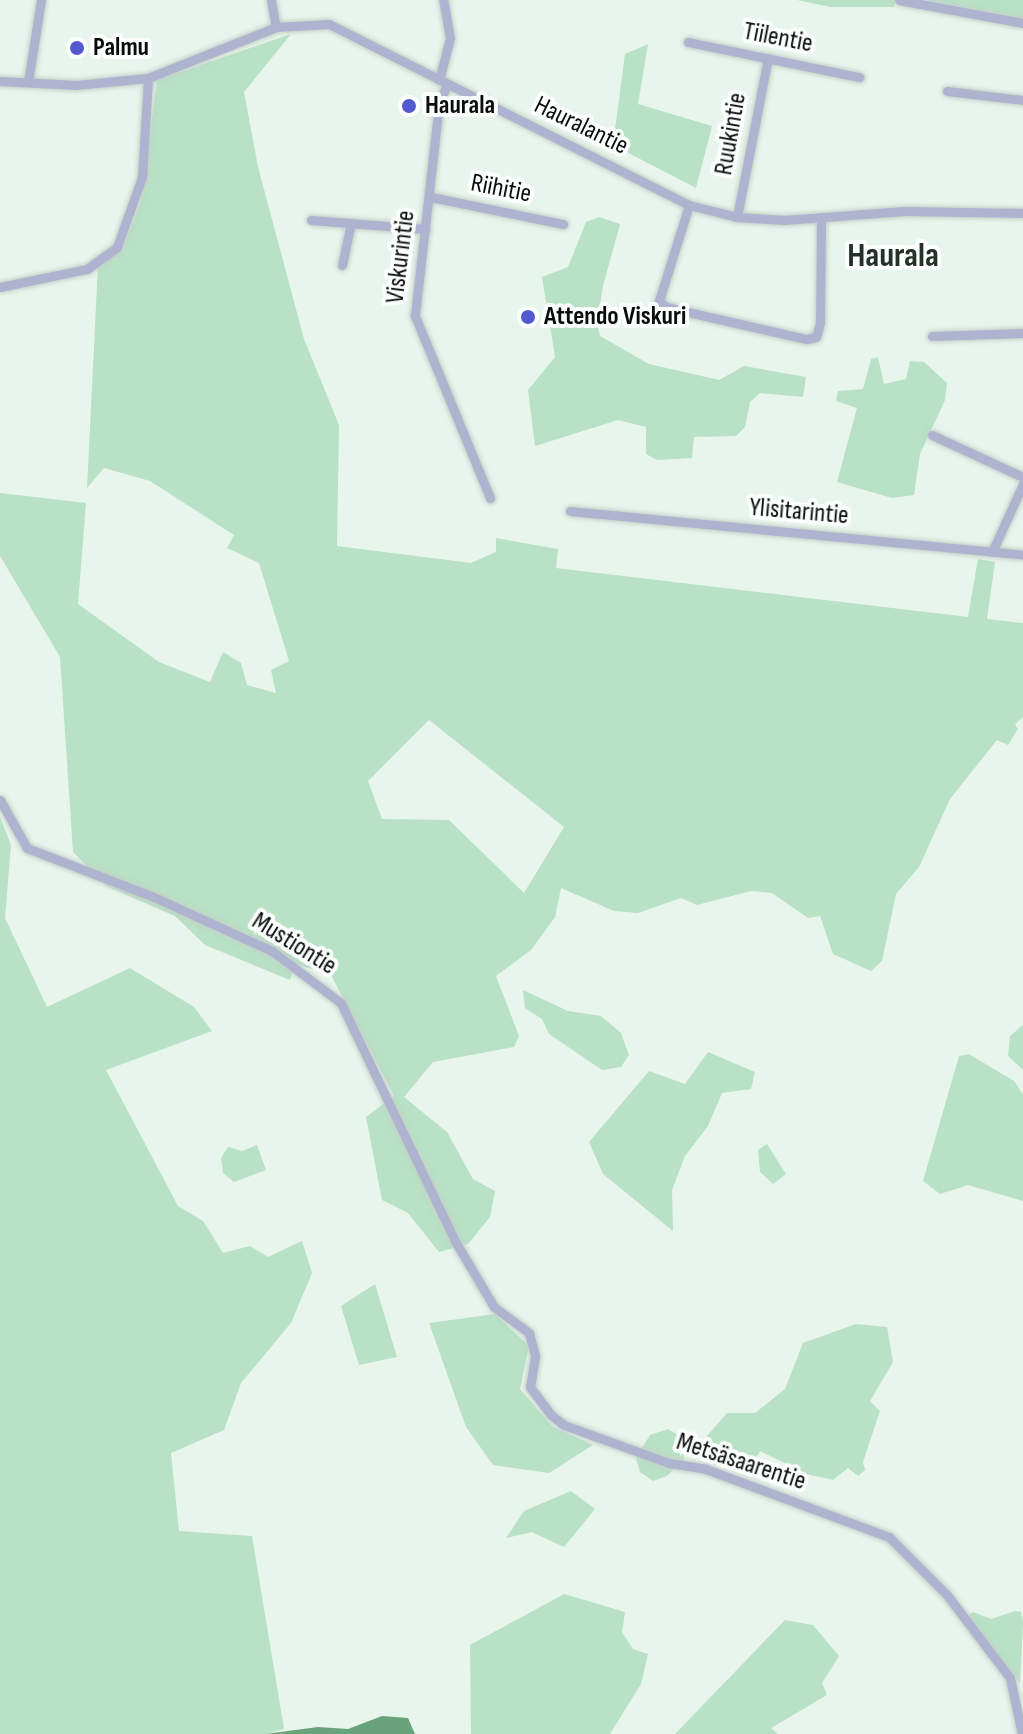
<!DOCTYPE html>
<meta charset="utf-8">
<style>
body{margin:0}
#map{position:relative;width:1023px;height:1734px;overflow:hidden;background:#e8f5ec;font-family:"Sofia Sans Condensed",sans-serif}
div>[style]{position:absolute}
.green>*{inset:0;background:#b8e1c5}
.water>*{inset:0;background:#68a37c}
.roads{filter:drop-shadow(0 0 2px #c4d0c8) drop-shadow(0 0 2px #c4d0c8)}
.minor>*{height:9px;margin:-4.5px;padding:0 4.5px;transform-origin:4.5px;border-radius:4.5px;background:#aeb4cf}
.dots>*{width:22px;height:22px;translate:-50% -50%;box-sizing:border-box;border:4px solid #fcfffd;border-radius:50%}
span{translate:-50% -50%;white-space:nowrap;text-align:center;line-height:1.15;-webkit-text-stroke:8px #fcfffd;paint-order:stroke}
.street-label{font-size:26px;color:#0a0e0b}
.poi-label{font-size:26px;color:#0a0e0b;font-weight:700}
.left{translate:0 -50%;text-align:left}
.district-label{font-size:34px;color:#263029;font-weight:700}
</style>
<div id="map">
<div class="green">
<i style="clip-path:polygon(797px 0,896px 0,894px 7px,831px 7px)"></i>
<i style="clip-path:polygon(926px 0,1023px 0,1023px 19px)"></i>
<i style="clip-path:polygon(evenodd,291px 34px,244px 92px,258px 167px,304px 339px,339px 425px,337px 546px,471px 563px,496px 552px,496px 538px,558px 549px,556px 568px,968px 617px,978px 559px,995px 562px,987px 619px,1023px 623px,1023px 717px,1015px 724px,1018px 729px,1008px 745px,997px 740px,950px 799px,919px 867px,896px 894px,882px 961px,871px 971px,833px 954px,820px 916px,808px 918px,772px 893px,751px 891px,697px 905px,681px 898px,638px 913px,614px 911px,561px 888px,555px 917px,531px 950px,496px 976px,519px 1036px,514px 1047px,433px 1062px,404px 1097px,447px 1132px,473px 1179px,495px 1191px,490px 1217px,468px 1244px,439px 1252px,408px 1213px,382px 1200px,366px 1117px,394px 1096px,330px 973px,295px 965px,290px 980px,205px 945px,175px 916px,106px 886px,73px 852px,60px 657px,0 556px,0 493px,86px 503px,78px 604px,159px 662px,210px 682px,223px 652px,241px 663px,247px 685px,276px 693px,271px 670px,289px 661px,259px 563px,227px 548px,234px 535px,150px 481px,104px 468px,87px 488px,98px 265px,124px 244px,141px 200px,157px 80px,291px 34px,429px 720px,564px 827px,524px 893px,449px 820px,382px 819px,368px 781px,429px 720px)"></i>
<i style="clip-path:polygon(648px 44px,638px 104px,712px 126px,696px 188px,613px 145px,625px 54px)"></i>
<i style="clip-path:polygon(599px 217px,620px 224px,603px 286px,597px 324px,600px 336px,649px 364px,719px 380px,744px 366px,806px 377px,803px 397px,760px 393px,750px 402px,745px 427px,736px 436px,694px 437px,692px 458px,657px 460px,646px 454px,646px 427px,618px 420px,535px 446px,528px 390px,555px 357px,542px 277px,568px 267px,586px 222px)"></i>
<i style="clip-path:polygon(878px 357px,884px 384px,906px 379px,910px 361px,924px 362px,947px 383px,945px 400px,920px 454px,914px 495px,892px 498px,837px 482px,857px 408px,836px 401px,838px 391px,863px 389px,871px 359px)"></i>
<i style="clip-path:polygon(0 817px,11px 845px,5px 918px,47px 1007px,130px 968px,194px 1007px,212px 1031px,106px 1070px,178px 1206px,203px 1221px,223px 1253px,250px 1246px,268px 1257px,302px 1241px,312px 1273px,291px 1323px,241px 1383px,224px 1430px,171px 1453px,179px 1531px,252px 1536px,284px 1729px,265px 1734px,0 1734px)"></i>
<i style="clip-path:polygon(523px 990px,568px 1011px,601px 1016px,621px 1033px,629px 1055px,621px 1067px,602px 1070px,549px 1034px,542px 1019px,525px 1008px)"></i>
<i style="clip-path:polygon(1023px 1025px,1023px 1070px,1008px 1056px,1010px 1036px)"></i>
<i style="clip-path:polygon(708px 1052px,755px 1072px,751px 1089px,722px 1093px,708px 1126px,685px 1156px,672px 1190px,673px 1231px,603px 1174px,589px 1142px,649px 1071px,685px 1084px)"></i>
<i style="clip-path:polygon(969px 1054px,1014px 1081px,1023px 1094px,1023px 1201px,968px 1185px,940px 1194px,923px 1181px,959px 1056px)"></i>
<i style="clip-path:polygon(767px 1144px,786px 1174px,773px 1184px,760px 1172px,758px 1150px)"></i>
<i style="clip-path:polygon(257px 1145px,266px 1170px,234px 1182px,223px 1173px,221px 1158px,228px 1147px,242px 1151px)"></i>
<i style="clip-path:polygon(375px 1284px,397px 1357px,359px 1365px,341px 1306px)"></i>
<i style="clip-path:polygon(495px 1314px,529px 1346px,520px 1389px,552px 1426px,593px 1445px,549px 1473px,493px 1465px,466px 1427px,429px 1323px)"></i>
<i style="clip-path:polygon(856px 1324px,887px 1327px,893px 1362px,870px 1401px,880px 1411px,863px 1462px,865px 1470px,858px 1476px,848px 1468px,833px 1480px,806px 1474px,798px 1488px,790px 1484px,797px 1469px,760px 1451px,748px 1473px,709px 1463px,707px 1436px,727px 1413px,755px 1413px,785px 1389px,803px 1343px)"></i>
<i style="clip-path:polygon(668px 1429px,681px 1437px,684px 1459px,667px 1476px,653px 1481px,640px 1472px,636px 1458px,650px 1435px)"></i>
<i style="clip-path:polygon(571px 1491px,595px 1509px,564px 1547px,532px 1532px,506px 1538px,524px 1511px)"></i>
<i style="clip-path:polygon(564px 1594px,625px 1612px,622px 1632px,633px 1649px,648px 1654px,641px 1684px,610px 1734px,471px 1734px,470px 1645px)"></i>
<i style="clip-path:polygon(1015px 1611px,1021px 1612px,1023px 1622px,1020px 1683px,968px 1616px,973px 1612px,991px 1619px)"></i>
<i style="clip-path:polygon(785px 1620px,813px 1625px,839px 1656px,822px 1683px,827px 1695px,771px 1728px,778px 1734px,675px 1734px)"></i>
</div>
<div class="water">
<i style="clip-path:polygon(382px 1716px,408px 1718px,415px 1734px,265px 1734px,318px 1727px,348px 1729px)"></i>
</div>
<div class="roads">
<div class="minor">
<i style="left:271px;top:0;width:27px;rotate:80deg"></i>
<i style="left:899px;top:0;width:126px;rotate:10.5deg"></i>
<i style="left:688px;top:42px;width:175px;rotate:11.6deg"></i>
<i style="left:439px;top:80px;width:43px;rotate:-75.3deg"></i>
<i style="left:450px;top:38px;width:39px;rotate:-100deg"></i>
<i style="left:0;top:81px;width:76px;rotate:3deg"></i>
<i style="left:76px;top:85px;width:72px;rotate:-5.6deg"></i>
<i style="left:148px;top:78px;width:138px;rotate:-21.7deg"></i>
<i style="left:276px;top:27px;width:53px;rotate:-3.2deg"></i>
<i style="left:329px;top:24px;width:403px;rotate:26.7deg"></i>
<i style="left:689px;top:205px;width:49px;rotate:14deg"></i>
<i style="left:737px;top:217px;width:47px;rotate:3.7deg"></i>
<i style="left:784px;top:220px;width:121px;rotate:-4.3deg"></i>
<i style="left:905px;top:211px;width:118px;rotate:1deg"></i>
<i style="left:28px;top:82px;width:83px;rotate:-81deg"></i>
<i style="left:447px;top:84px;width:22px;rotate:112deg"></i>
<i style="left:439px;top:104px;width:213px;rotate:96.5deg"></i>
<i style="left:415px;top:316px;width:197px;rotate:67.6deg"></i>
<i style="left:947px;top:91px;width:77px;rotate:6.8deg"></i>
<i style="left:431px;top:197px;width:135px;rotate:11.6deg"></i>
<i style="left:689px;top:205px;width:101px;rotate:107.4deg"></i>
<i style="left:659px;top:301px;width:9px;rotate:41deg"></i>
<i style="left:666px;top:307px;width:144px;rotate:12.9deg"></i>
<i style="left:806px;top:339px;width:10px;rotate:-11deg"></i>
<i style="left:816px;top:337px;width:15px;rotate:-74deg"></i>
<i style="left:820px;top:323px;width:103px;rotate:-89.4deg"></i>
<i style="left:737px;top:217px;width:162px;rotate:-79deg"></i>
<i style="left:311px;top:220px;width:115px;rotate:4.5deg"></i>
<i style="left:342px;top:265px;width:43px;rotate:-77.9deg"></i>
<i style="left:0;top:287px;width:89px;rotate:-11.7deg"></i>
<i style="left:87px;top:269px;width:37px;rotate:-36deg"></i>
<i style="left:117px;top:247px;width:74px;rotate:-70.3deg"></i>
<i style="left:142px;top:177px;width:99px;rotate:-86.5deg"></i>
<i style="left:932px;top:336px;width:91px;rotate:-1.9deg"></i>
<i style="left:932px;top:435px;width:100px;rotate:24.8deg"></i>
<i style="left:570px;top:511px;width:455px;rotate:5.5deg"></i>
<i style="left:992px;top:552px;width:75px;rotate:-65.5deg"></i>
<i style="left:0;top:800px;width:55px;rotate:60.6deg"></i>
<i style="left:27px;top:848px;width:136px;rotate:21.1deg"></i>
<i style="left:154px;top:897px;width:130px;rotate:24.6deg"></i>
<i style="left:272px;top:951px;width:86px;rotate:37deg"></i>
<i style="left:341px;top:1003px;width:264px;rotate:64.4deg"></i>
<i style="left:455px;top:1241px;width:77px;rotate:59.4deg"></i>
<i style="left:494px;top:1307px;width:44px;rotate:36.6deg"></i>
<i style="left:529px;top:1333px;width:24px;rotate:75deg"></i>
<i style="left:535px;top:1356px;width:31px;rotate:99deg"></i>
<i style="left:530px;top:1387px;width:35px;rotate:53deg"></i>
<i style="left:551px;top:1415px;width:16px;rotate:38deg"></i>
<i style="left:564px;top:1425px;width:112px;rotate:19.9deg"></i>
<i style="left:669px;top:1463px;width:37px;rotate:9deg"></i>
<i style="left:706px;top:1469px;width:195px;rotate:20.4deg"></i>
<i style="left:889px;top:1537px;width:82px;rotate:45deg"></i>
<i style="left:947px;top:1595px;width:104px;rotate:52.8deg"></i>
<i style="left:1010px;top:1678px;width:57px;rotate:77.9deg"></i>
</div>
</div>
<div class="dots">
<i style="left:77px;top:48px;background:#535ad1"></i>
<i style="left:409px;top:106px;background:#535ad1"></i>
<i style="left:528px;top:317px;background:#535ad1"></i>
</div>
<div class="street-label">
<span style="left:778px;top:38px;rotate:11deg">Tiilentie</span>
<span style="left:581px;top:126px;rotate:26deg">Hauralantie</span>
<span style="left:731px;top:134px;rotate:-80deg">Ruukintie</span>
<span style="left:501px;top:189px;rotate:11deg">Riihitie</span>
<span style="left:401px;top:257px;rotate:-83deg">Viskurintie</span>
<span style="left:799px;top:512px;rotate:5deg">Ylisitarintie</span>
<span style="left:294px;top:944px;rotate:32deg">Mustiontie</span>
<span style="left:741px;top:1462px;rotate:18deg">Metsäsaarentie</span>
</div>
<div class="poi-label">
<span class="left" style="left:93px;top:48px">Palmu</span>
<span class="left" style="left:425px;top:106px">Haurala</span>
<span class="left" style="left:544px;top:317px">Attendo Viskuri</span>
</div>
<div class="district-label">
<span style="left:893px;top:256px">Haurala</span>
</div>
</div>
